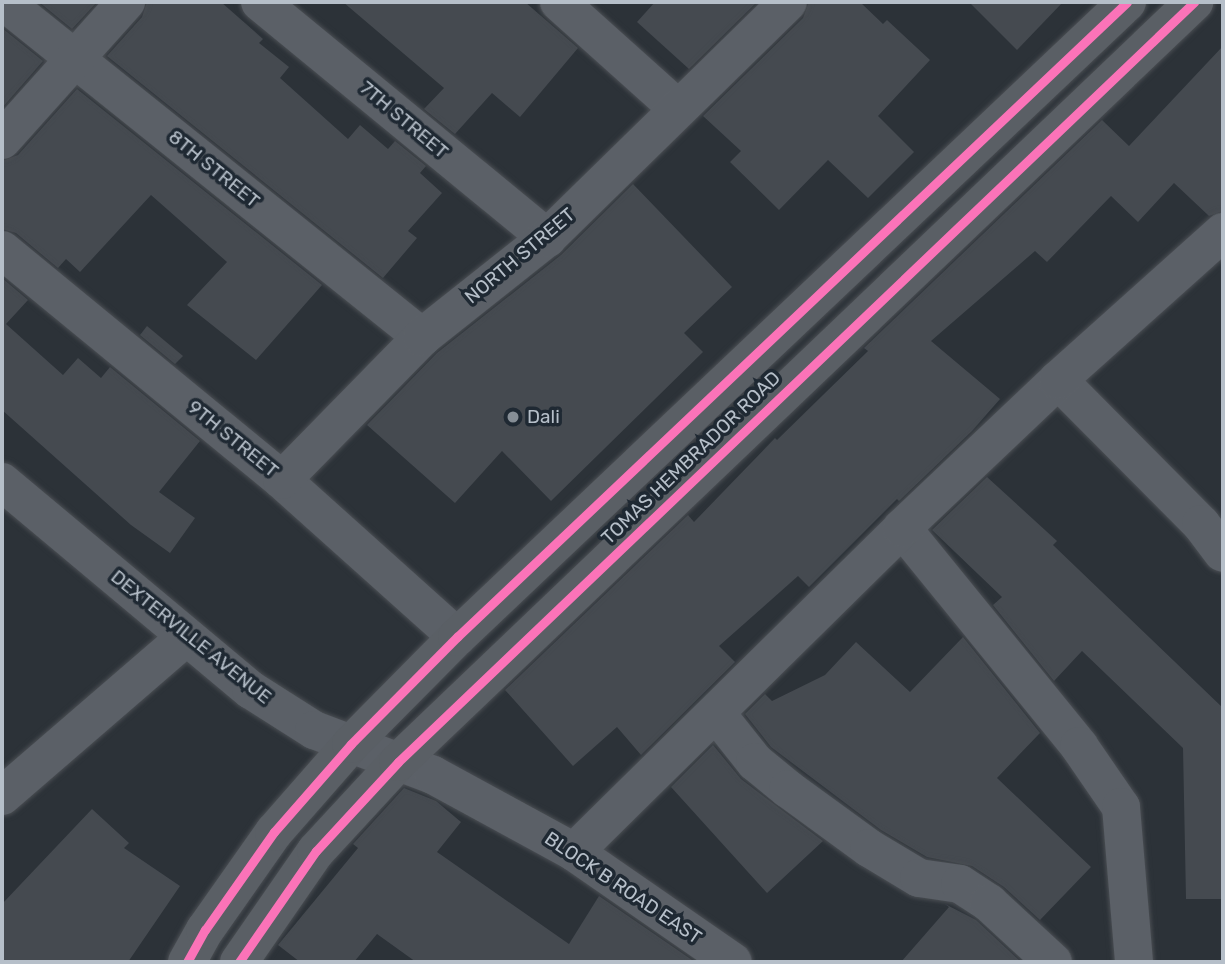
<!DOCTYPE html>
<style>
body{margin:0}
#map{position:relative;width:1225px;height:964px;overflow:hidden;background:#2c3238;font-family:Rubik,sans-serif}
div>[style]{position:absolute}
.building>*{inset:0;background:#454a50}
.roads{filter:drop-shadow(0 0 2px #4a4e53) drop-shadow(0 0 2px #4a4e53)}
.street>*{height:38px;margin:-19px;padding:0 19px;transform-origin:19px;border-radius:19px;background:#5b6067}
.secondary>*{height:38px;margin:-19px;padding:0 19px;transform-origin:19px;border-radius:19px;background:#5a5f65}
.cycleway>*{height:9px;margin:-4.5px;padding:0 4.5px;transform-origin:4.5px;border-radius:4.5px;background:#fb73b8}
.dots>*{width:19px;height:19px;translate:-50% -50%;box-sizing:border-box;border:4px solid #1f2933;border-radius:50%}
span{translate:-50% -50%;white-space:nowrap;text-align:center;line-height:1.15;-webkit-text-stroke:7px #1f2933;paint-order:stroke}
.street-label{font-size:19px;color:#b6bfc9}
.poi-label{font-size:19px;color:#b6bfc9}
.left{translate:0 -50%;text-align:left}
.frame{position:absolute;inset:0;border:4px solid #b6bfc9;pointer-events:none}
</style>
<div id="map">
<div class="building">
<i style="clip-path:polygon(39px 2px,97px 2px,72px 29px)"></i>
<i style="clip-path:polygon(147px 2px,221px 2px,263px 39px,259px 43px,289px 67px,280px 78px,348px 139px,360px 125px,388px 149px,395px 141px,426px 166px,420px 173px,442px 193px,408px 231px,417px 238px,383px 278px,107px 56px,142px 17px)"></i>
<i style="clip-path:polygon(343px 2px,525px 2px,578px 48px,520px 117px,492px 93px,455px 134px,424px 109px,444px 88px)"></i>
<i style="clip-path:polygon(655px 2px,757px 2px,689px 69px,637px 22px)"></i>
<i style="clip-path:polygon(809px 2px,860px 2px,883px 24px,887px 20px,930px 60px,878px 116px,914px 152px,868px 198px,828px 160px,779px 210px,730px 162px,741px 151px,703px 116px,803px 18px)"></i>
<i style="clip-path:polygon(969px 2px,1063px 2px,1017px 50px)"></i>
<i style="clip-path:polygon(2px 28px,43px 61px,2px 108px)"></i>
<i style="clip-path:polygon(1223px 46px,1223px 211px,1209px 216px,1174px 183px,1138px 222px,1111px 196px,1047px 262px,1035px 251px,931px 341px,1000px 399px,972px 431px,899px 501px,897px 499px,809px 587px,798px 576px,719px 646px,735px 662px,641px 755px,617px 727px,573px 766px,505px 690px,688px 515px,694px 522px,775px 438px,777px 440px,868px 351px,864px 348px,1102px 120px,1129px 146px)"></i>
<i style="clip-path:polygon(77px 89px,322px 285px,256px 360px,187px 305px,227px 262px,151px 195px,80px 272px,66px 259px,58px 268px,16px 233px,2px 229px,2px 161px,18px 155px)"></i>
<i style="clip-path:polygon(633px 184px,732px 287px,684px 333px,703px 352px,551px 501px,502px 451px,455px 503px,367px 425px,437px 353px,561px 255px)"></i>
<i style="clip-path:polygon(2px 278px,28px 300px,6px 324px,63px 375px,78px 358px,101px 378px,110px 367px,200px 441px,159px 492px,195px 518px,170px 553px,131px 525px,2px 410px)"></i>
<i style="clip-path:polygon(147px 326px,183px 356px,175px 364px,140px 335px)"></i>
<i style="clip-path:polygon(987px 477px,1057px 541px,1053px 545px,1223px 708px,1223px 899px,1186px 899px,1183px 748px,1082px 651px,1054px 681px,993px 605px,1002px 597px,932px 530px)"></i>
<i style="clip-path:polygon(963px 637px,1040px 733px,997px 778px,1091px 867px,1040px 920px,1004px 887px,972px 866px,927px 857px,881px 830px,771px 747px,745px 714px,765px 694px,772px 701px,825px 675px,856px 642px,910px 692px)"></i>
<i style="clip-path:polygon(713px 745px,741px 779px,823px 841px,767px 893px,671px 787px)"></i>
<i style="clip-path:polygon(404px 788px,436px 801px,461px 822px,437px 852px,569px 944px,599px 896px,695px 962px,416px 962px,377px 934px,354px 962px,300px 962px,278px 945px,358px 848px,353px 844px)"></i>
<i style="clip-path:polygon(92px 809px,129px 843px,124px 848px,180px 886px,128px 962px,2px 962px,2px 904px)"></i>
<i style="clip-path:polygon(945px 904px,976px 920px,1021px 962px,901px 962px,949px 907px)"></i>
</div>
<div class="roads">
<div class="street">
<i style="left:4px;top:2px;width:536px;rotate:38.71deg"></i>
<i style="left:260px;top:2px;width:372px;rotate:39.4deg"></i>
<i style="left:559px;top:2px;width:159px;rotate:41.9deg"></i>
<i style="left:2px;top:140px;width:186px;rotate:-48.1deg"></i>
<i style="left:2px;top:250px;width:362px;rotate:39.4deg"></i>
<i style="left:282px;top:480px;width:235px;rotate:41.9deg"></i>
<i style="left:1058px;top:380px;width:203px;rotate:45.2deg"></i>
<i style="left:1201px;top:524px;width:36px;rotate:53deg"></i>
<i style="left:282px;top:480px;width:200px;rotate:-45.6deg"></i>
<i style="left:422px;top:337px;width:159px;rotate:-38.4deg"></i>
<i style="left:547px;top:238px;width:337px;rotate:-44.4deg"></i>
<i style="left:2px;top:482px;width:324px;rotate:39.9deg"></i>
<i style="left:251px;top:690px;width:75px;rotate:32.4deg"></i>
<i style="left:314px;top:730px;width:127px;rotate:20.7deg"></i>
<i style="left:433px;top:775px;width:161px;rotate:28.6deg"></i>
<i style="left:574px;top:852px;width:193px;rotate:34.7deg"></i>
<i style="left:902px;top:528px;width:281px;rotate:50.9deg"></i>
<i style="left:1079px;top:746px;width:74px;rotate:55.5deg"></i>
<i style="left:1121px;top:807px;width:156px;rotate:85.2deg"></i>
<i style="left:716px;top:713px;width:63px;rotate:51.5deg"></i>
<i style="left:755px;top:762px;width:43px;rotate:39.3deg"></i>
<i style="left:788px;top:789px;width:100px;rotate:36.1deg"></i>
<i style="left:869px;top:848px;width:58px;rotate:31deg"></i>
<i style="left:919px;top:878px;width:41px;rotate:8.3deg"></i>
<i style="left:960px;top:884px;width:35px;rotate:33deg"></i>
<i style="left:989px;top:903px;width:87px;rotate:42.7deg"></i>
<i style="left:2px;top:796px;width:243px;rotate:-40.8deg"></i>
<i style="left:574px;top:852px;width:461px;rotate:-44.6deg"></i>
<i style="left:902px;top:528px;width:215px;rotate:-43.5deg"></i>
<i style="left:1058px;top:380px;width:222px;rotate:-41.9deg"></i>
</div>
<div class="secondary">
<i style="left:187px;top:962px;width:37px;rotate:-61deg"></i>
<i style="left:205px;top:930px;width:120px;rotate:-54.9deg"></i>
<i style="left:274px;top:832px;width:117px;rotate:-48.8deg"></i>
<i style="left:351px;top:744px;width:151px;rotate:-45.3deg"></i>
<i style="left:457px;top:637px;width:923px;rotate:-43.46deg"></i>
<i style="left:239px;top:962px;width:135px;rotate:-55.3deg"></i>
<i style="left:316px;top:851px;width:121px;rotate:-47.3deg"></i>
<i style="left:398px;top:762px;width:1101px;rotate:-43.67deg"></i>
</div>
</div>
<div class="cycleway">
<i style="left:187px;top:962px;width:37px;rotate:-61deg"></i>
<i style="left:205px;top:930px;width:120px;rotate:-54.9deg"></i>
<i style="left:274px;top:832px;width:117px;rotate:-48.8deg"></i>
<i style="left:351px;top:744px;width:151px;rotate:-45.3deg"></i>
<i style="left:457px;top:637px;width:923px;rotate:-43.46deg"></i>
<i style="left:239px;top:962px;width:135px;rotate:-55.3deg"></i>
<i style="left:316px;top:851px;width:121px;rotate:-47.3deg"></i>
<i style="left:398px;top:762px;width:1101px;rotate:-43.67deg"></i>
</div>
<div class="dots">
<i style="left:513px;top:417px;background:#868e96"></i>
</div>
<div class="street-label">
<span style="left:404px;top:120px;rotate:40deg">7TH STREET</span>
<span style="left:214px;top:169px;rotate:39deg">8TH STREET</span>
<span style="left:520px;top:256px;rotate:-40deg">NORTH STREET</span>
<span style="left:233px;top:439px;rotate:39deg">9TH STREET</span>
<span style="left:691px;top:458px;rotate:-44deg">TOMAS HEMBRADOR ROAD</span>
<span style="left:191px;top:637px;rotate:39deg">DEXTERVILLE AVENUE</span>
<span style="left:623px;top:888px;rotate:34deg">BLOCK B ROAD EAST</span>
</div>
<div class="poi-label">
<span class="left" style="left:527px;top:417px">Dali</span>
</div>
<div class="frame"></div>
</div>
